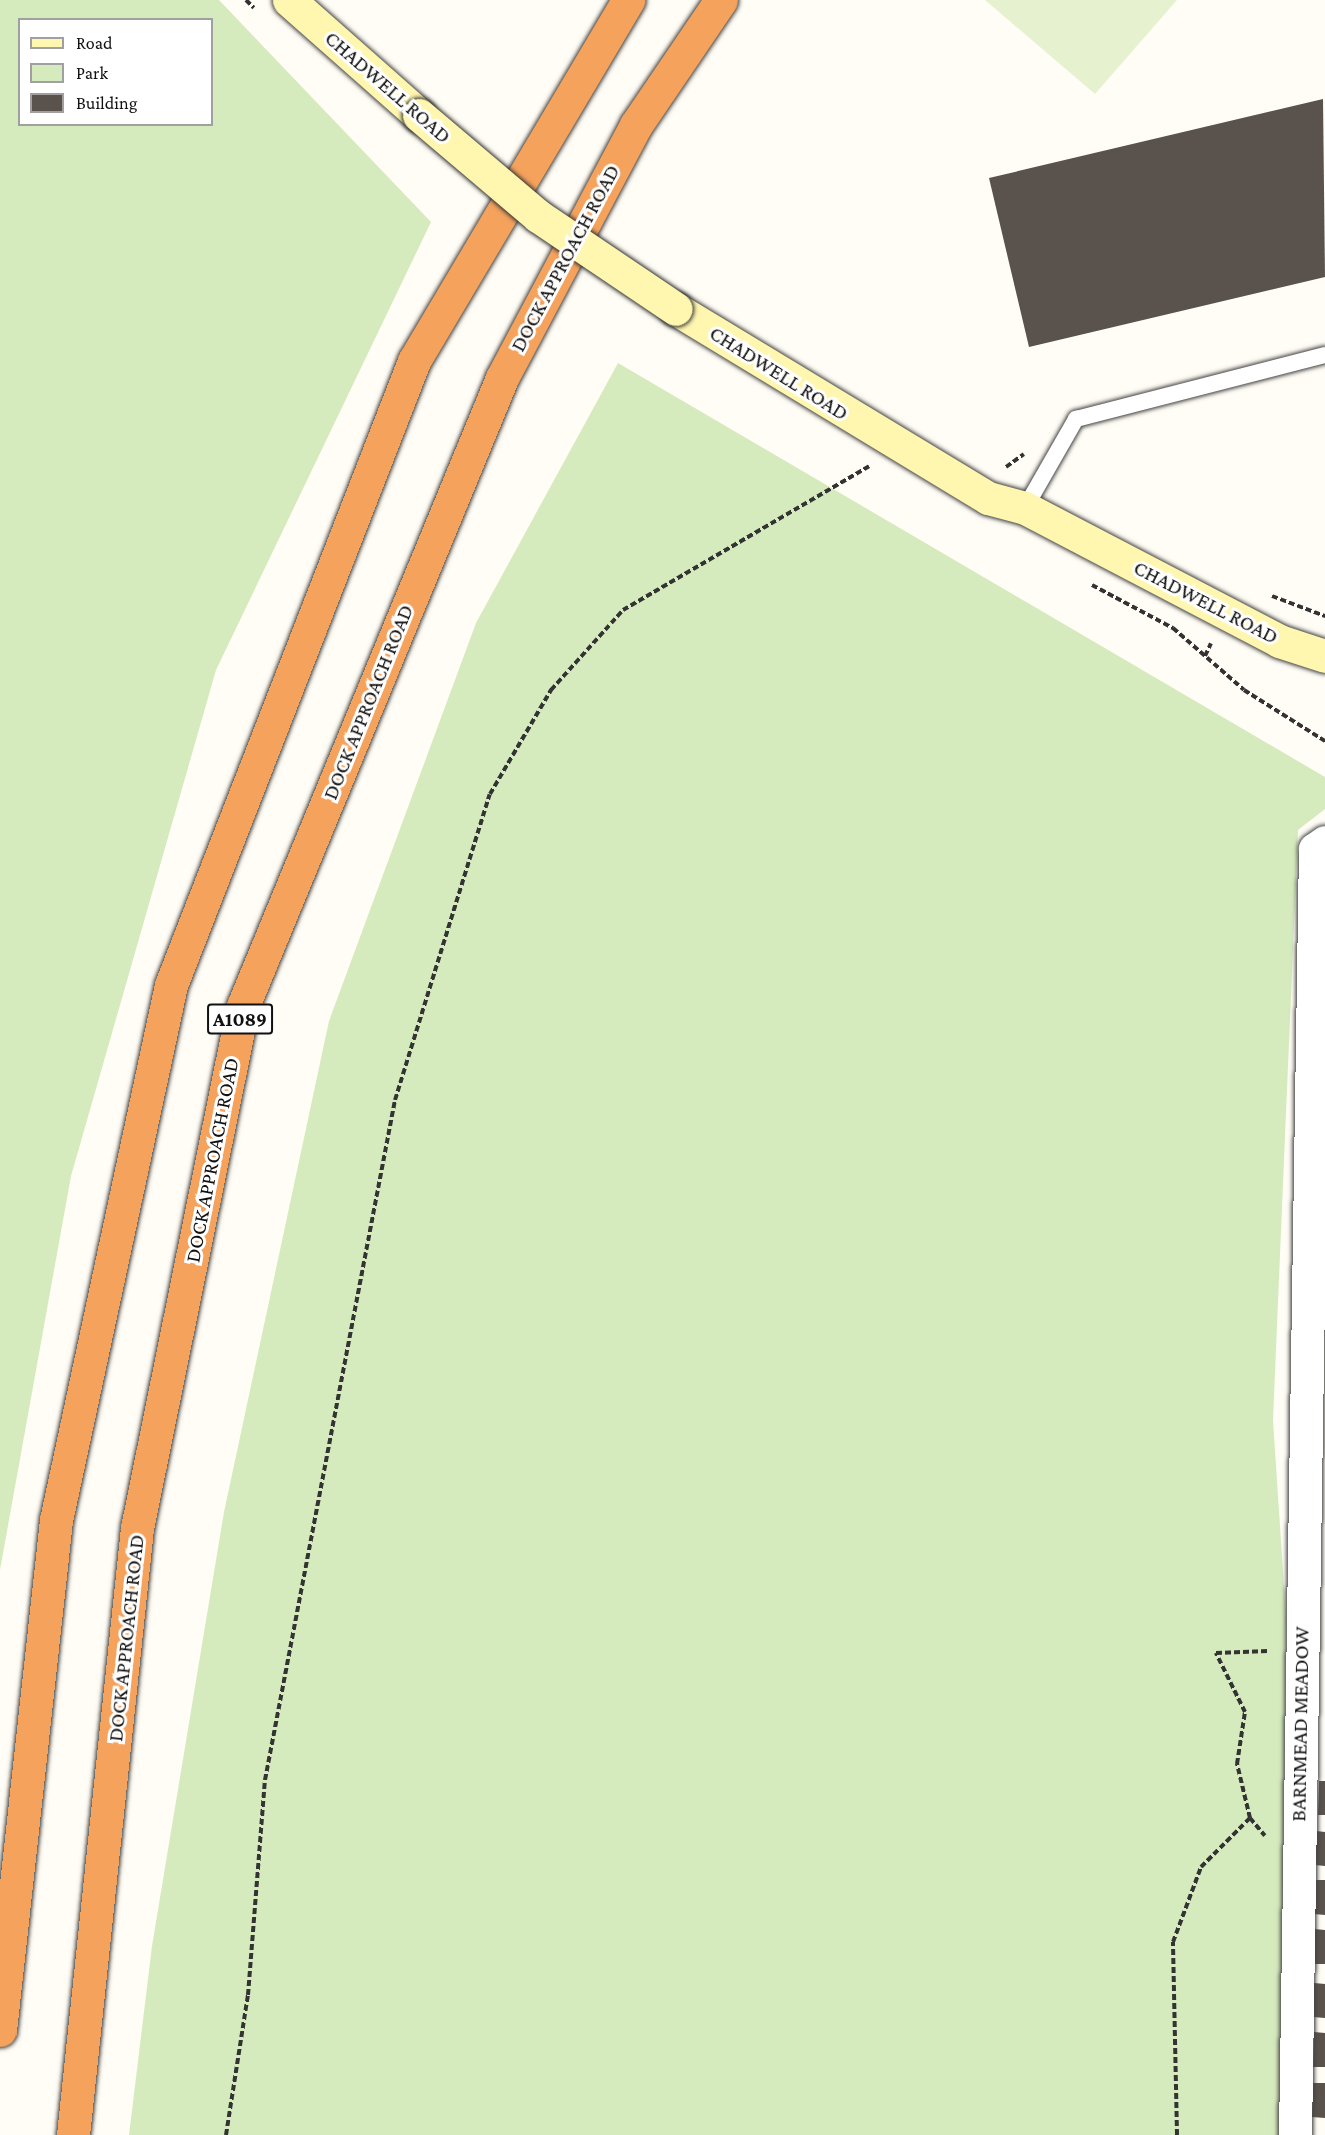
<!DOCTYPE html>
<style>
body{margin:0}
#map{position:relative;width:1325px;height:2135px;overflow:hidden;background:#fffdf5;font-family:"Crimson Pro",serif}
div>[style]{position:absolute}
.green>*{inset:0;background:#d5ebbd}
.pitch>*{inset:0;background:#e6f2cf}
.building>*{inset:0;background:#5a524d}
.path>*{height:4px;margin-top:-2px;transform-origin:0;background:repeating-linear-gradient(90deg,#333 0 6px,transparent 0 9px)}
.roads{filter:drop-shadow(0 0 2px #444) drop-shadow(0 0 2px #444)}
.lane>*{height:16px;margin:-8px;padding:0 8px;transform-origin:8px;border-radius:8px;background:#fff}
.street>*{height:33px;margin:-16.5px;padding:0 16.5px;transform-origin:16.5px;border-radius:16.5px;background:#fff}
.secondary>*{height:33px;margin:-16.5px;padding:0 16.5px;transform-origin:16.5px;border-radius:16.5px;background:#fff6b0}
.highway>*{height:33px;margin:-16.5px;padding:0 16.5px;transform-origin:16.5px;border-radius:16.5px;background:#f5a25d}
.bridges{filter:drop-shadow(0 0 2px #333) drop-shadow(0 0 2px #333)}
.secondary-bridge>*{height:33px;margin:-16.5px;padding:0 16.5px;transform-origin:16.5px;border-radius:16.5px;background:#fff6b0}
span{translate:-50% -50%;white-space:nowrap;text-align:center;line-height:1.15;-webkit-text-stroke:6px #fff;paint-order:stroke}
.shield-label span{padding:2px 4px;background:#fff;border:2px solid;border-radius:4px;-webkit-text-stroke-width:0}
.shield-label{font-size:20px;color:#111;font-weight:700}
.street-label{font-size:21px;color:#111}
.legend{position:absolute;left:18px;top:18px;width:195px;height:108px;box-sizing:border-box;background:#fff;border:2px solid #a0a0a0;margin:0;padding:8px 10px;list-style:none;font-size:18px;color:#111}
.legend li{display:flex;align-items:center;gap:12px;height:30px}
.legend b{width:30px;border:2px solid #a0a0a0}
</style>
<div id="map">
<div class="green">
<i style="clip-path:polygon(evenodd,0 0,219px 0,431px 222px,216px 670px,71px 1176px,0 1570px,0 0,20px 20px,212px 20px,212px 124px,20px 124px,20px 20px)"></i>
<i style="clip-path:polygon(618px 363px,1325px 777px,1325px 809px,1298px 830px,1273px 1420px,1286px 1617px,1280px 2135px,129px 2135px,152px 1946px,224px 1512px,329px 1021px,476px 623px)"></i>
</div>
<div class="pitch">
<i style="clip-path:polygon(985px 0,1177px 0,1095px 94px)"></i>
</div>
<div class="building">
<i style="clip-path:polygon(1323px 99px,1325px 277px,1029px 347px,989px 178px)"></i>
<i style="clip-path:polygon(1319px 1781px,1325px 1781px,1325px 1815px,1318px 1815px)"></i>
<i style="clip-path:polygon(1316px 1831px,1325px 1832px,1325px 1866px,1315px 1865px)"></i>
<i style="clip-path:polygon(1315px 1880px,1325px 1880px,1325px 1915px,1314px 1914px)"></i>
<i style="clip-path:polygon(1314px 1929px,1325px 1930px,1325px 1964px,1313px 1964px)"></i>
<i style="clip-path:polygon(1314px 1983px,1325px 1984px,1325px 2018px,1313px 2017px)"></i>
<i style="clip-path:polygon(1314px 2032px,1325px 2033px,1325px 2067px,1313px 2067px)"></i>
<i style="clip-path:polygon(1313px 2083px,1325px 2083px,1325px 2118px,1312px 2117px)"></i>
</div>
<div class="path">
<i style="left:246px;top:0;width:11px;rotate:45deg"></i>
<i style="left:1006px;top:467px;width:22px;rotate:-36deg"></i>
<i style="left:1092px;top:585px;width:92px;rotate:28deg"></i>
<i style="left:1173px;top:628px;width:94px;rotate:41.1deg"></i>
<i style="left:1244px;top:690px;width:96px;rotate:32.2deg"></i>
<i style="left:1272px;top:596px;width:57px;rotate:20.7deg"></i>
<i style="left:1205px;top:656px;width:14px;rotate:-65deg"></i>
<i style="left:1250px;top:1818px;width:56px;rotate:-103.5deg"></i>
<i style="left:1237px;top:1764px;width:53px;rotate:-81.3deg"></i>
<i style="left:1245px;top:1712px;width:66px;rotate:-116.2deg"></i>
<i style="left:1216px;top:1653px;width:52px;rotate:-2.2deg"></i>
<i style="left:226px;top:2135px;width:142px;rotate:-81.1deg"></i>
<i style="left:248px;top:1995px;width:216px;rotate:-85.5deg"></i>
<i style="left:265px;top:1780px;width:692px;rotate:-79.18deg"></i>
<i style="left:395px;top:1100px;width:320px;rotate:-72.8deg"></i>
<i style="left:490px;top:794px;width:121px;rotate:-59.6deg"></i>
<i style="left:551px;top:690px;width:108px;rotate:-48deg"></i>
<i style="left:623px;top:610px;width:285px;rotate:-30.3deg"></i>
<i style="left:1177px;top:2135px;width:193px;rotate:-91.2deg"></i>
<i style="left:1173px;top:1942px;width:80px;rotate:-69.5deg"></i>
<i style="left:1201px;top:1867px;width:69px;rotate:-45deg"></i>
<i style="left:1250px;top:1818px;width:23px;rotate:50deg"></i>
</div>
<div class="roads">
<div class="lane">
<i style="left:1025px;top:508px;width:103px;rotate:-60.2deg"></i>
<i style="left:1076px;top:419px;width:257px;rotate:-14.4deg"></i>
</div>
<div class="street">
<i style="left:1295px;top:2135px;width:1286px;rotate:-89.11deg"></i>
<i style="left:1315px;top:849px;width:12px;rotate:-35deg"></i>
</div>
<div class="secondary">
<i style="left:289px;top:0;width:174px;rotate:41.5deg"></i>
<i style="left:676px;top:309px;width:365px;rotate:31.2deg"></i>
<i style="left:988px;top:498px;width:38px;rotate:15deg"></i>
<i style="left:1025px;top:508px;width:287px;rotate:27.6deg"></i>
<i style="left:1279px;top:641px;width:48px;rotate:18.1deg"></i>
</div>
<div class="highway">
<i style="left:0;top:2030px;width:513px;rotate:-83.73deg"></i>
<i style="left:56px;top:1520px;width:547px;rotate:-77.87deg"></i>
<i style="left:171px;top:985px;width:670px;rotate:-68.72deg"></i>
<i style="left:414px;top:361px;width:420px;rotate:-59.3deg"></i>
<i style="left:73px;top:2135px;width:610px;rotate:-83.98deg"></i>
<i style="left:137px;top:1528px;width:533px;rotate:-78.52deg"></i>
<i style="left:243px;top:1006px;width:679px;rotate:-67.59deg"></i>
<i style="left:502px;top:378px;width:286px;rotate:-62.1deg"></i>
<i style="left:636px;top:125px;width:151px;rotate:-55.8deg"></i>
</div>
</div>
<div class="bridges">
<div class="secondary-bridge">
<i style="left:419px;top:115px;width:156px;rotate:40.3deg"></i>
<i style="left:538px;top:216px;width:166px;rotate:34deg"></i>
</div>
</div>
<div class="shield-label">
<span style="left:240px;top:1019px">A1089</span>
</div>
<div class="street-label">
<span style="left:388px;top:87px;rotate:41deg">CHADWELL ROAD</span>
<span style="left:565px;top:258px;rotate:-62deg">DOCK APPROACH ROAD</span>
<span style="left:779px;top:373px;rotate:32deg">CHADWELL ROAD</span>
<span style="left:1206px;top:602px;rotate:27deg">CHADWELL ROAD</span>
<span style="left:368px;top:702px;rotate:-68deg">DOCK APPROACH ROAD</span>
<span style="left:212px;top:1160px;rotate:-79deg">DOCK APPROACH ROAD</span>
<span style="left:126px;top:1638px;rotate:-84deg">DOCK APPROACH ROAD</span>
<span style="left:1300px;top:1724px;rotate:-89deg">BARNMEAD MEADOW</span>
</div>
<ul class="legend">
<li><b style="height:8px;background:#fff6b0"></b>Road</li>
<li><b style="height:16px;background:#d5ebbd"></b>Park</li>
<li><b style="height:16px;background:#5a524d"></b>Building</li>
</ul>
</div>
